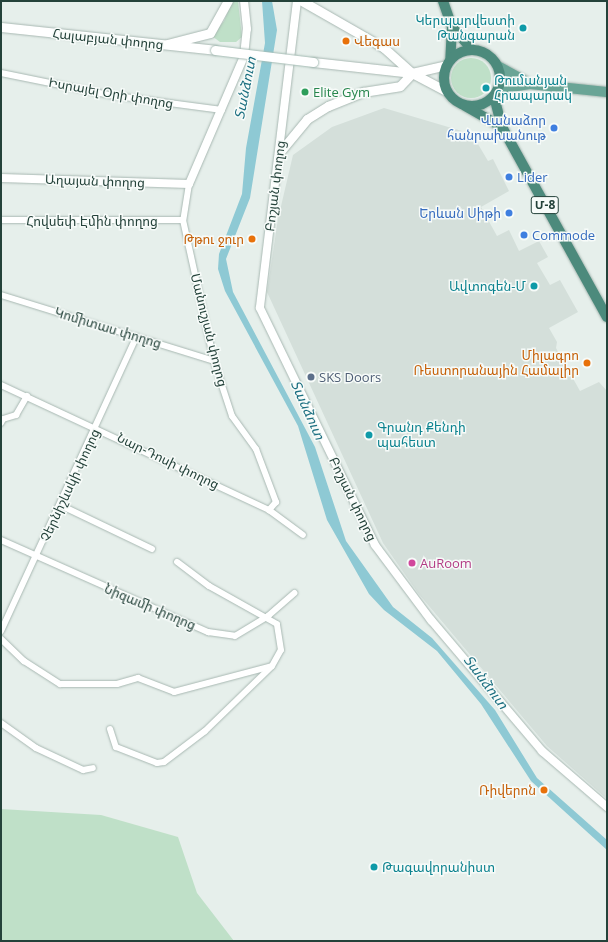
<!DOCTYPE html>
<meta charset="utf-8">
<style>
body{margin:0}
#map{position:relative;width:608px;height:942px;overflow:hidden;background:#e6efeb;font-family:"Open Sans","Noto Sans Armenian",sans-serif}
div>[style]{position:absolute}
.built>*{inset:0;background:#d4dfda}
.green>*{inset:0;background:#bfe0c8}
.round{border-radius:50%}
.water>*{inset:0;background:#8ec9d4}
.roads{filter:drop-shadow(0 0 1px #a8b8b2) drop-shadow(0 0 1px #a8b8b2)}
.minor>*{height:6px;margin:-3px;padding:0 3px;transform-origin:3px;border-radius:3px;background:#fff}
.tertiary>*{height:8px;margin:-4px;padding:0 4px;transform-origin:4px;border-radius:4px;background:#fff}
.secondary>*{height:9px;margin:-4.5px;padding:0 4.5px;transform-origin:4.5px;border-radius:4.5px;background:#fff}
.primary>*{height:10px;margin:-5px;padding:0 5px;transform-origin:5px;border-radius:5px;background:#6aa596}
.trunk>*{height:10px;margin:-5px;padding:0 5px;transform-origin:5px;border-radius:5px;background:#4c8a7c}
.trunk>.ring{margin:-5px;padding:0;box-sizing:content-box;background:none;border:10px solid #4c8a7c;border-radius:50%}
.bridges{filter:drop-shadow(0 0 1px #a4bbb3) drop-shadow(0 0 1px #a4bbb3)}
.secondary-bridge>*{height:9px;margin:-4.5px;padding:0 4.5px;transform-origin:4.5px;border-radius:4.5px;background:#fff}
.dots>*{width:11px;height:11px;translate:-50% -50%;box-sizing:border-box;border:2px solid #f7fbf9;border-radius:50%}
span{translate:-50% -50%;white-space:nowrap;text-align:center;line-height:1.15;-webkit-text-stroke:3px #f7fbf9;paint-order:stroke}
.shield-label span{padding:1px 3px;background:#f7fbf9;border:1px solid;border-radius:3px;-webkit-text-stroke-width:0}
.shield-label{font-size:12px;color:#24423a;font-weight:700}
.culture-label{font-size:13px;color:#0d838f}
.right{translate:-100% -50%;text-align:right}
.left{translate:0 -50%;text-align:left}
.street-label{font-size:13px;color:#24423a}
.food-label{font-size:13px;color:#c56008}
.leisure-label{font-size:13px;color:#27864d}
.shop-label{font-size:13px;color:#366cbe}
.service-label{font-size:13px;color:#4e5e75}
.hotel-label{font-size:13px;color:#b23c85}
.water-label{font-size:14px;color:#1c6f80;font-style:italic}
.frame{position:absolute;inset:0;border:2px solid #24423a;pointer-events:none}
</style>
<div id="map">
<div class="built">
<i style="clip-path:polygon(384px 108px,472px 134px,488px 161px,493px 159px,509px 191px,481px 207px,497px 236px,509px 230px,519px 251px,539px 241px,548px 257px,537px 263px,550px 285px,560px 280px,578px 312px,549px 328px,557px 342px,556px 348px,580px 391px,599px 382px,607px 391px,607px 799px,547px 746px,418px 593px,383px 543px,267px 292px,278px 219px,293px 155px,332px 127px)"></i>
</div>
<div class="green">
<i style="clip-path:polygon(232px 1px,238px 1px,242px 37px,236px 42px,220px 42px,212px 36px,224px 21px)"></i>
<i class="round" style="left:451px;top:58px;width:40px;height:40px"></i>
<i style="clip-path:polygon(1px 809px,101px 815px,178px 837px,197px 893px,234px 941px,1px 941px)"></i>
</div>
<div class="water">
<i style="clip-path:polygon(262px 1px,272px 1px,277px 30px,250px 198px,226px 259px,233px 292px,315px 447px,346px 541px,393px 607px,432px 638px,495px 710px,537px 778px,607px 840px,607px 850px,531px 781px,481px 704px,437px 651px,384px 610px,369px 594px,327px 520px,298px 426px,225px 291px,218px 269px,219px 254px,242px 194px,246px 148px,265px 43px)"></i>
</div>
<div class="roads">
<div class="minor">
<i style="left:1px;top:73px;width:110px;rotate:11.5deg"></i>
<i style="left:109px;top:95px;width:114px;rotate:7.6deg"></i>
<i style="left:189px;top:184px;width:36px;rotate:99deg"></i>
<i style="left:183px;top:220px;width:144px;rotate:77.6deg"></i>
<i style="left:214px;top:361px;width:58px;rotate:71.9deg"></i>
<i style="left:232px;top:416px;width:41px;rotate:54deg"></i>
<i style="left:256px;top:449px;width:57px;rotate:69.3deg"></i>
<i style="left:276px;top:502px;width:11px;rotate:131deg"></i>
<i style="left:1px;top:220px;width:182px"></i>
<i style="left:1px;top:295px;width:223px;rotate:17.2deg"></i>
<i style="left:1px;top:385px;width:296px;rotate:25deg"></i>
<i style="left:269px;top:510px;width:42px;rotate:36.3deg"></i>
<i style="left:1px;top:423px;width:4px;rotate:-63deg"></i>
<i style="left:3px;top:419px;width:14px;rotate:-17deg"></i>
<i style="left:16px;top:415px;width:22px;rotate:-60deg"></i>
<i style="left:60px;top:505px;width:102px;rotate:25.6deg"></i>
<i style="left:1px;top:540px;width:227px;rotate:24deg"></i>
<i style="left:208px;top:632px;width:27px;rotate:8deg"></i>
<i style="left:235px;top:636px;width:39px;rotate:-31deg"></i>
<i style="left:268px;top:616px;width:35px;rotate:-41deg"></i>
<i style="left:1px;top:631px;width:324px;rotate:-65.3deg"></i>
<i style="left:1px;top:639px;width:32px;rotate:44deg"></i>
<i style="left:24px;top:661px;width:43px;rotate:32.6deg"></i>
<i style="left:60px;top:684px;width:57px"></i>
<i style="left:117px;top:684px;width:22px;rotate:-16deg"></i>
<i style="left:138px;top:678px;width:39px;rotate:21deg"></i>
<i style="left:174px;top:692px;width:101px;rotate:-14.9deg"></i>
<i style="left:272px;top:666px;width:18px;rotate:-61deg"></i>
<i style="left:281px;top:650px;width:26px;rotate:-99deg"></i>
<i style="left:277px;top:624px;width:78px;rotate:-150.8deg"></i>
<i style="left:209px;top:586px;width:40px;rotate:-143deg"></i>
<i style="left:1px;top:723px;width:43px;rotate:35.5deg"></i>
<i style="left:36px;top:748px;width:52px;rotate:25.1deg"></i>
<i style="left:83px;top:770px;width:10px;rotate:-11deg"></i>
<i style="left:110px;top:729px;width:19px;rotate:72deg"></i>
<i style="left:116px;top:747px;width:44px;rotate:21.3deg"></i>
<i style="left:157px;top:763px;width:7px;rotate:-8deg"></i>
<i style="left:164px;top:762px;width:51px;rotate:-37.1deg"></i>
<i style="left:205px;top:731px;width:92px;rotate:-44.1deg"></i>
</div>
<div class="tertiary">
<i style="left:297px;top:1px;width:309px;rotate:96.9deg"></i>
<i style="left:260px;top:308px;width:263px;rotate:64.1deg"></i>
<i style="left:375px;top:545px;width:94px;rotate:53.3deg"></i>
<i style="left:431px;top:620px;width:172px;rotate:49.7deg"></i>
<i style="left:542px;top:751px;width:86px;rotate:40.7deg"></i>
<i style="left:1px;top:178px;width:188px;rotate:1.8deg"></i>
<i style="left:189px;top:184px;width:139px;rotate:-66.7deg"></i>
<i style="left:244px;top:56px;width:27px;rotate:-84deg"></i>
<i style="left:247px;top:29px;width:28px;rotate:-96deg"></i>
</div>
<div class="secondary">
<i style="left:302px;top:1px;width:95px;rotate:29.8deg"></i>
<i style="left:384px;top:48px;width:38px;rotate:42deg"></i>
<i style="left:412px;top:73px;width:38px;rotate:28deg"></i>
<i style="left:1px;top:27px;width:215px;rotate:6.1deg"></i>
<i style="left:167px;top:44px;width:44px;rotate:-14.3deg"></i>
<i style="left:210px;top:33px;width:37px;rotate:-61deg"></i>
<i style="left:313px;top:62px;width:100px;rotate:6.3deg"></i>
<i style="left:412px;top:73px;width:35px;rotate:-13deg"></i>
<i style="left:279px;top:153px;width:44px;rotate:-50.5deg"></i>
<i style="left:307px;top:119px;width:25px;rotate:-32deg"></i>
<i style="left:328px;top:106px;width:38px;rotate:-22deg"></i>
<i style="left:363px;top:92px;width:37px;rotate:-9deg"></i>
<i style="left:400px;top:86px;width:18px;rotate:-47deg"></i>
</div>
<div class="primary">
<i style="left:498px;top:66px;width:37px;rotate:29deg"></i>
<i style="left:498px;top:89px;width:32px;rotate:-9deg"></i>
<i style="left:530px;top:84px;width:77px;rotate:5.9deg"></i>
</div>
<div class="trunk">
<i style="left:443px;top:1px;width:28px;rotate:71deg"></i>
<i style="left:452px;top:27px;width:33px;rotate:93deg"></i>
<i style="left:452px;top:27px;width:30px;rotate:48deg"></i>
<i class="ring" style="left:444px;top:50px;width:46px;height:46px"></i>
<i style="left:494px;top:96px;width:32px;rotate:76deg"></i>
<i style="left:502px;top:127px;width:217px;rotate:61.1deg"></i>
<i style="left:465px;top:106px;width:43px;rotate:29.6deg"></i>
</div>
</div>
<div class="bridges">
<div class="secondary-bridge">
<i style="left:215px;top:50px;width:99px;rotate:7deg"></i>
</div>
</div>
<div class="dots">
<i style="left:523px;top:28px;background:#0f9aa8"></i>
<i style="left:346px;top:41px;background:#e8710a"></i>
<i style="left:486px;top:88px;background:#0f9aa8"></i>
<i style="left:305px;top:92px;background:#2e9e5b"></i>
<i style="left:554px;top:128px;background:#3f7fe0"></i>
<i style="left:509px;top:177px;background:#3f7fe0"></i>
<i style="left:509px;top:213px;background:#3f7fe0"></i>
<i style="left:524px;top:235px;background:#3f7fe0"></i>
<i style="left:252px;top:239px;background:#e8710a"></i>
<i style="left:534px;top:286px;background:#0f9aa8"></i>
<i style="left:587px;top:363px;background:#e8710a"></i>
<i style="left:311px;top:377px;background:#5c6f8a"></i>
<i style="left:369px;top:435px;background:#0f9aa8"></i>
<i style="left:412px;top:563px;background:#d1479c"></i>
<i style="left:544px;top:790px;background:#e8710a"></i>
<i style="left:374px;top:867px;background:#0f9aa8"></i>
</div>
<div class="shield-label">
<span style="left:545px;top:205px">Մ-8</span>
</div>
<div class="culture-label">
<span class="right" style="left:515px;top:28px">Կերպարվեստի<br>Թանգարան</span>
<span class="left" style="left:494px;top:88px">Թումանյան<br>Հրապարակ</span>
<span class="right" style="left:526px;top:286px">Ավտոգեն-Մ</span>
<span class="left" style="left:377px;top:435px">Գրանդ Քենդի<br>պահեստ</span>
<span class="left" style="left:382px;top:867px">Թագավորանիստ</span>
</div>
<div class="street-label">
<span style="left:108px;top:39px;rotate:6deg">Հալաբյան փողոց</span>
<span style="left:111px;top:93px;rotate:10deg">Իսրայել Օրի փողոց</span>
<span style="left:95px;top:181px;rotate:2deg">Աղայան փողոց</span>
<span style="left:275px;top:186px;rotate:-83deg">Բոշյան փողոց</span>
<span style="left:92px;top:221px">Հովսեփ Էմին փողոց</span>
<span style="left:108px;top:328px;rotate:17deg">Կոմիտաս փողոց</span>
<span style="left:209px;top:330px;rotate:76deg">Մանուշյան փողոց</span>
<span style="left:168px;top:461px;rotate:26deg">Նար-Դոսի փողոց</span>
<span style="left:70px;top:485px;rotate:-65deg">Չերնիշևսկի փողոց</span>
<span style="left:353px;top:499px;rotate:64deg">Բոշյան փողոց</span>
<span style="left:150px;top:607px;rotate:23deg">Նիզամի փողոց</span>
</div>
<div class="food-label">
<span class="left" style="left:354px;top:41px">Վեգաս</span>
<span class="right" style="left:244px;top:239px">Թթու ջուր</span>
<span class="right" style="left:579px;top:363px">Միլագրո<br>Ռեստորանային Համալիր</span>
<span class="right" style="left:536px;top:790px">Ռիվերոն</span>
</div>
<div class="leisure-label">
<span class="left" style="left:313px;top:92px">Elite Gym</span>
</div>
<div class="shop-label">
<span class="right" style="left:546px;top:128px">Վանաձոր<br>հանրախանութ</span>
<span class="left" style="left:517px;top:177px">Lider</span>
<span class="right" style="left:501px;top:213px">Երևան Սիթի</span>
<span class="left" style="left:532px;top:235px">Commode</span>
</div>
<div class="service-label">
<span class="left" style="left:319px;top:377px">SKS Doors</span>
</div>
<div class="hotel-label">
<span class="left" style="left:420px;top:563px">AuRoom</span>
</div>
<div class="water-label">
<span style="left:245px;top:88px;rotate:-79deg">Տանձուտ</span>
<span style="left:308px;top:410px;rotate:66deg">Տանձուտ</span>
<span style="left:486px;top:682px;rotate:53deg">Տանձուտ</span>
</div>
<div class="frame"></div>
</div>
